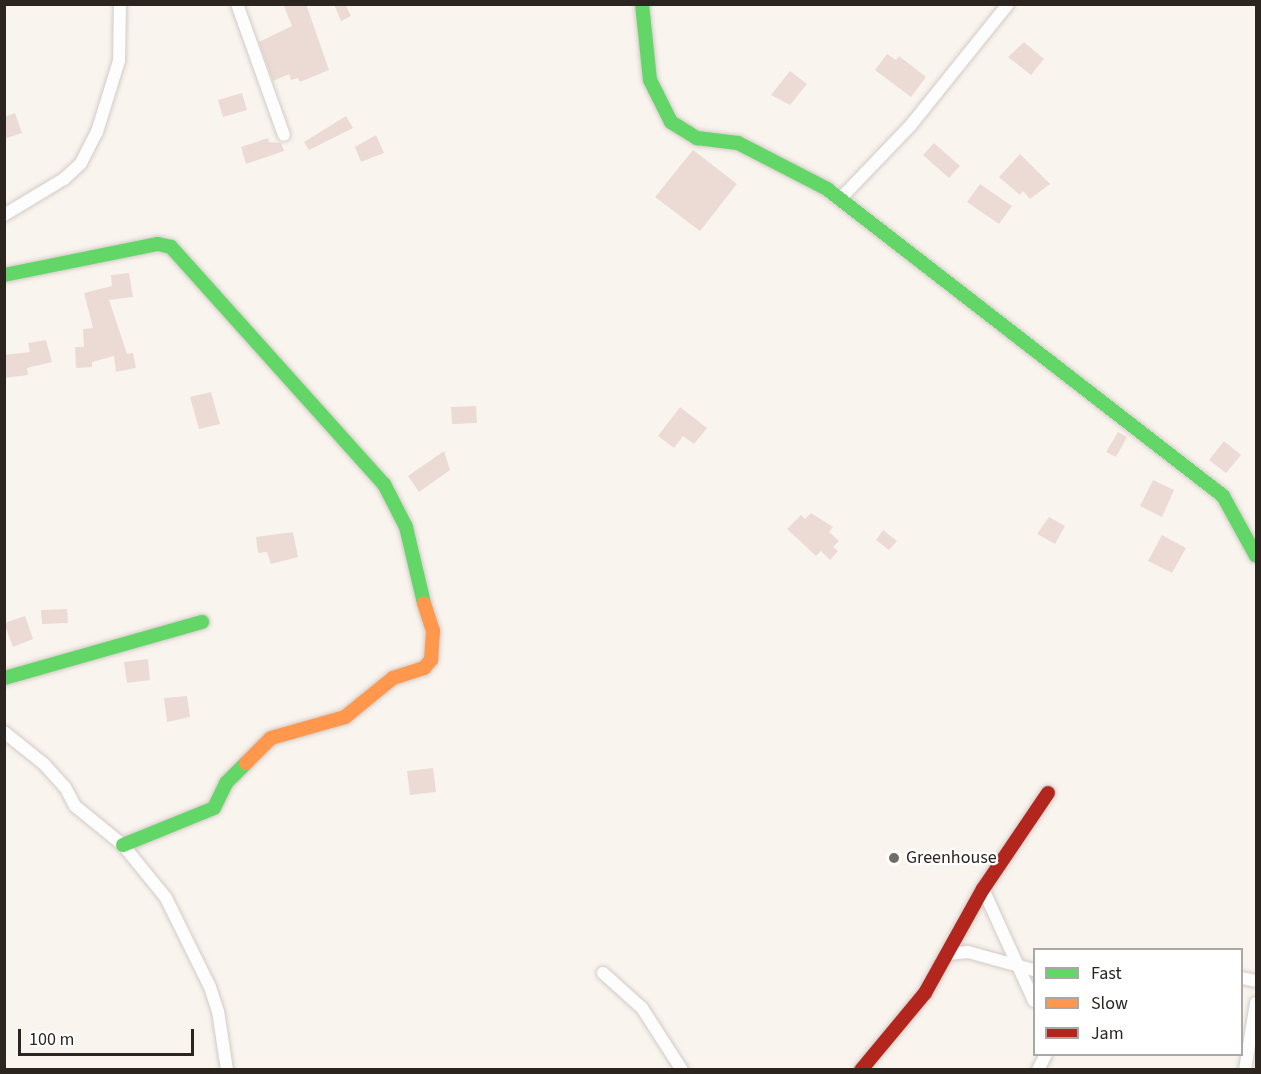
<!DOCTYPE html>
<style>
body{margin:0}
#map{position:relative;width:1261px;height:1074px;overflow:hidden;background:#faf4ef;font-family:"Source Sans 3",sans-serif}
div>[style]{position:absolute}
.building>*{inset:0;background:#ecdbd5}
.roads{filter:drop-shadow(0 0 2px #d2cbc6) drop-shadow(0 0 2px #d2cbc6)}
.street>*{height:12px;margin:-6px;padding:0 6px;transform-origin:6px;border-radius:6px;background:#fefdfd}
.fast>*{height:14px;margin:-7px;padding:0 7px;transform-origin:7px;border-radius:7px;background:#63d668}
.slow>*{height:14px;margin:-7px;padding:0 7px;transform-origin:7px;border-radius:7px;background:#ff974d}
.jam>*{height:14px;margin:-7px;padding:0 7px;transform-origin:7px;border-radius:7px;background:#b3261e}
.dots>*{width:16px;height:16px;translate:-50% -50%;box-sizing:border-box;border:3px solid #fff;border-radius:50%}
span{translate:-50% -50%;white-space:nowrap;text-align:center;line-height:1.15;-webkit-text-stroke:4.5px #fff;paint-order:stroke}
.poi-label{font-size:18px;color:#2b241f}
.left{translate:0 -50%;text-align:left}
.frame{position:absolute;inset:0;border:6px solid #2b241f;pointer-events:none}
.legend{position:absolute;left:1033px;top:948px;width:210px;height:108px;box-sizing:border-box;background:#fff;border:2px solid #aaa7a5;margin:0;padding:8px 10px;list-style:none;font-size:18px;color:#2b241f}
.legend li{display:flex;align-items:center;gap:12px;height:30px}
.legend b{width:30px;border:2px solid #aaa7a5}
.scale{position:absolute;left:18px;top:1029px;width:176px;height:27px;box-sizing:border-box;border:3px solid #2b241f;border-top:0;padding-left:8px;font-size:18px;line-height:21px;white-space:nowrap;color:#2b241f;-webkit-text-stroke:4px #fff;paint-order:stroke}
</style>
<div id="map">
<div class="building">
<i style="clip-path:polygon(283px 4px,306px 4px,329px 70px,300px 82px,298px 78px,291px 80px,289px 74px,273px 81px,259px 42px,292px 26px)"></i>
<i style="clip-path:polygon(334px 4px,345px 4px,351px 16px,341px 21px)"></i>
<i style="clip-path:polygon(1024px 42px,1044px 59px,1031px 75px,1008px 57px)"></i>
<i style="clip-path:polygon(887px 54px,896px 60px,899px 56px,926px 77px,911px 97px,875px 70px)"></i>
<i style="clip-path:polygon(790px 71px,807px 84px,790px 105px,771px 95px)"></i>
<i style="clip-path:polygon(242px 93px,247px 110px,223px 117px,218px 100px)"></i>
<i style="clip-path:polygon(15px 113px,22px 133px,4px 139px,4px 117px)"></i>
<i style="clip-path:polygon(346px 116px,353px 128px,309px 150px,304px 142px)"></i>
<i style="clip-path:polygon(376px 135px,384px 153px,361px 162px,355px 147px)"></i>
<i style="clip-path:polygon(268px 138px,269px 142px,281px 143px,284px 151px,246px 164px,241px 147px)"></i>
<i style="clip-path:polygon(934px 143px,960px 166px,949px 178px,923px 155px)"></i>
<i style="clip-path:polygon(693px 150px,737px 184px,700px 231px,655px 197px)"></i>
<i style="clip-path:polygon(1020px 154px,1050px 184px,1030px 199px,1023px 191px,1020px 195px,999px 177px)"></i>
<i style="clip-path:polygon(980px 184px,1012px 206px,999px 224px,967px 202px)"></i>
<i style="clip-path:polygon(129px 273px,133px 297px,109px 300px,127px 354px,133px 353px,136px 368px,116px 372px,114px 356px,92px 362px,92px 367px,76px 368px,75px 347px,84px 347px,83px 329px,93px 328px,84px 293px,112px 286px,111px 275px)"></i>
<i style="clip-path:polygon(46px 340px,52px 362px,27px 368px,28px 375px,4px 378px,4px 355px,30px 352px,28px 343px)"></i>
<i style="clip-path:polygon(211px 392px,220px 424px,199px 429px,190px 397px)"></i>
<i style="clip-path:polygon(476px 406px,477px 423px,452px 424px,451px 407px)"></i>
<i style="clip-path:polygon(680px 407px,707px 428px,694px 444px,683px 436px,674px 448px,658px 436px)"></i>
<i style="clip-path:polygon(1118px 432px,1127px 437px,1116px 457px,1106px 452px)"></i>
<i style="clip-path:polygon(1224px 441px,1241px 455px,1226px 473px,1209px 460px)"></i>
<i style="clip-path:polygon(444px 451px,450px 470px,419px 492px,408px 476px)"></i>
<i style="clip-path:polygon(1153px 480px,1174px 490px,1162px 517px,1140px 506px)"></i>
<i style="clip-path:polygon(811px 513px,833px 527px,829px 532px,839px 541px,833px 547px,838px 551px,830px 560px,821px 551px,816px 556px,787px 529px,801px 515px,805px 519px)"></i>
<i style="clip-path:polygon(1049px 517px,1065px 526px,1055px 544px,1037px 534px)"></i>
<i style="clip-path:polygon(883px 530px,897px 541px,889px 550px,876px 540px)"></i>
<i style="clip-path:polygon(293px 532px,298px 557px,271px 564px,267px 552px,258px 553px,256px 537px)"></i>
<i style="clip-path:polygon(1162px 535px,1186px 548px,1172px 573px,1148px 561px)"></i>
<i style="clip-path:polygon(67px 609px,68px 623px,42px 624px,41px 610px)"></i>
<i style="clip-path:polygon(25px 616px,33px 639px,13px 647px,4px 623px)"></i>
<i style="clip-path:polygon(148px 659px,150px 680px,127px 683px,124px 662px)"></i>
<i style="clip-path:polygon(187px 696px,190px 717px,167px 722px,164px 698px)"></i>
<i style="clip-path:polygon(433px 768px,436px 792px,410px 795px,407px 771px)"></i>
</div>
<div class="roads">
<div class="street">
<i style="left:237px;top:4px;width:139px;rotate:70.3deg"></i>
<i style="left:840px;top:199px;width:101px;rotate:-46.2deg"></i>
<i style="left:910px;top:126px;width:156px;rotate:-51.2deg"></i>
<i style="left:4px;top:215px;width:70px;rotate:-31deg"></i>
<i style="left:64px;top:179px;width:23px;rotate:-43deg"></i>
<i style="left:81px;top:163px;width:35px;rotate:-63deg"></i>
<i style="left:97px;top:132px;width:74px;rotate:-72.8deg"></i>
<i style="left:119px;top:61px;width:57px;rotate:-89deg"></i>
<i style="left:4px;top:732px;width:51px;rotate:38.7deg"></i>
<i style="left:44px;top:764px;width:31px;rotate:48deg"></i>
<i style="left:65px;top:787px;width:21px;rotate:62deg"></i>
<i style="left:75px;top:806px;width:62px;rotate:39.1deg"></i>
<i style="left:123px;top:845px;width:68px;rotate:50.9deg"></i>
<i style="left:166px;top:898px;width:99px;rotate:63.7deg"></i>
<i style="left:210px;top:987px;width:25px;rotate:72deg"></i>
<i style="left:218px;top:1011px;width:60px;rotate:81.3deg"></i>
<i style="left:983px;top:889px;width:123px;rotate:65.5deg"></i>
<i style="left:948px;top:954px;width:20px;rotate:-6deg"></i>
<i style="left:968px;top:952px;width:68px;rotate:15.3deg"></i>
<i style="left:603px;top:973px;width:52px;rotate:41.9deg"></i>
<i style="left:642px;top:1008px;width:74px;rotate:57.2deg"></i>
<i style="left:1242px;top:978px;width:14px;rotate:12deg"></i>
<i style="left:1038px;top:1070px;width:18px;rotate:-63deg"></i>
<i style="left:1245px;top:1070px;width:68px;rotate:-80.7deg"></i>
</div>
<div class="fast">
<i style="left:642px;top:4px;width:76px;rotate:84deg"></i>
<i style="left:650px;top:80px;width:47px;rotate:63.4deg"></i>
<i style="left:671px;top:122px;width:31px;rotate:32deg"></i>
<i style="left:697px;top:138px;width:41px;rotate:7deg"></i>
<i style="left:738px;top:143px;width:100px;rotate:27.3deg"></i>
<i style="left:827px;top:189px;width:501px;rotate:37.78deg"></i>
<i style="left:1223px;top:496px;width:68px;rotate:61.2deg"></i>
<i style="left:4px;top:275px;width:157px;rotate:-11.4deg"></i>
<i style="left:158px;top:244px;width:13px;rotate:13deg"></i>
<i style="left:171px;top:247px;width:319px;rotate:48.1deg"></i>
<i style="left:384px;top:484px;width:48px;rotate:62.9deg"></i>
<i style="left:406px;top:527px;width:78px;rotate:76.7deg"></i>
<i style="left:4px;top:678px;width:206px;rotate:-15.8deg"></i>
<i style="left:123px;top:845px;width:98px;rotate:-22.1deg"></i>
<i style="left:214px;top:808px;width:28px;rotate:-64deg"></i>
<i style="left:226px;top:783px;width:28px;rotate:-45deg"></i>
</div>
<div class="slow">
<i style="left:246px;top:763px;width:35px;rotate:-45deg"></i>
<i style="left:271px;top:738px;width:77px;rotate:-15.8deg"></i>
<i style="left:345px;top:717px;width:62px;rotate:-39.1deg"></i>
<i style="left:393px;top:678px;width:33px;rotate:-18deg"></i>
<i style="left:424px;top:668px;width:11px;rotate:-49deg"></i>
<i style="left:431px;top:660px;width:29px;rotate:-86deg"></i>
<i style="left:433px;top:631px;width:29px;rotate:-108deg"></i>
</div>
<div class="jam">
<i style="left:861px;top:1070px;width:100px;rotate:-50.3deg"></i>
<i style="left:925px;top:993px;width:119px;rotate:-60.9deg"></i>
<i style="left:983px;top:889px;width:116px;rotate:-55.9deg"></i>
</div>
</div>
<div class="dots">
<i style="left:894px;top:858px;background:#736d68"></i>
</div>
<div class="poi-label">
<span class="left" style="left:906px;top:858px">Greenhouse</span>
</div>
<div class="frame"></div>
<ul class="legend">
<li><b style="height:8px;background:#63d668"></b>Fast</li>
<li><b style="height:8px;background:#ff974d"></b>Slow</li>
<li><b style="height:8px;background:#b3261e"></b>Jam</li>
</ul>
<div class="scale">100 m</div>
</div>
